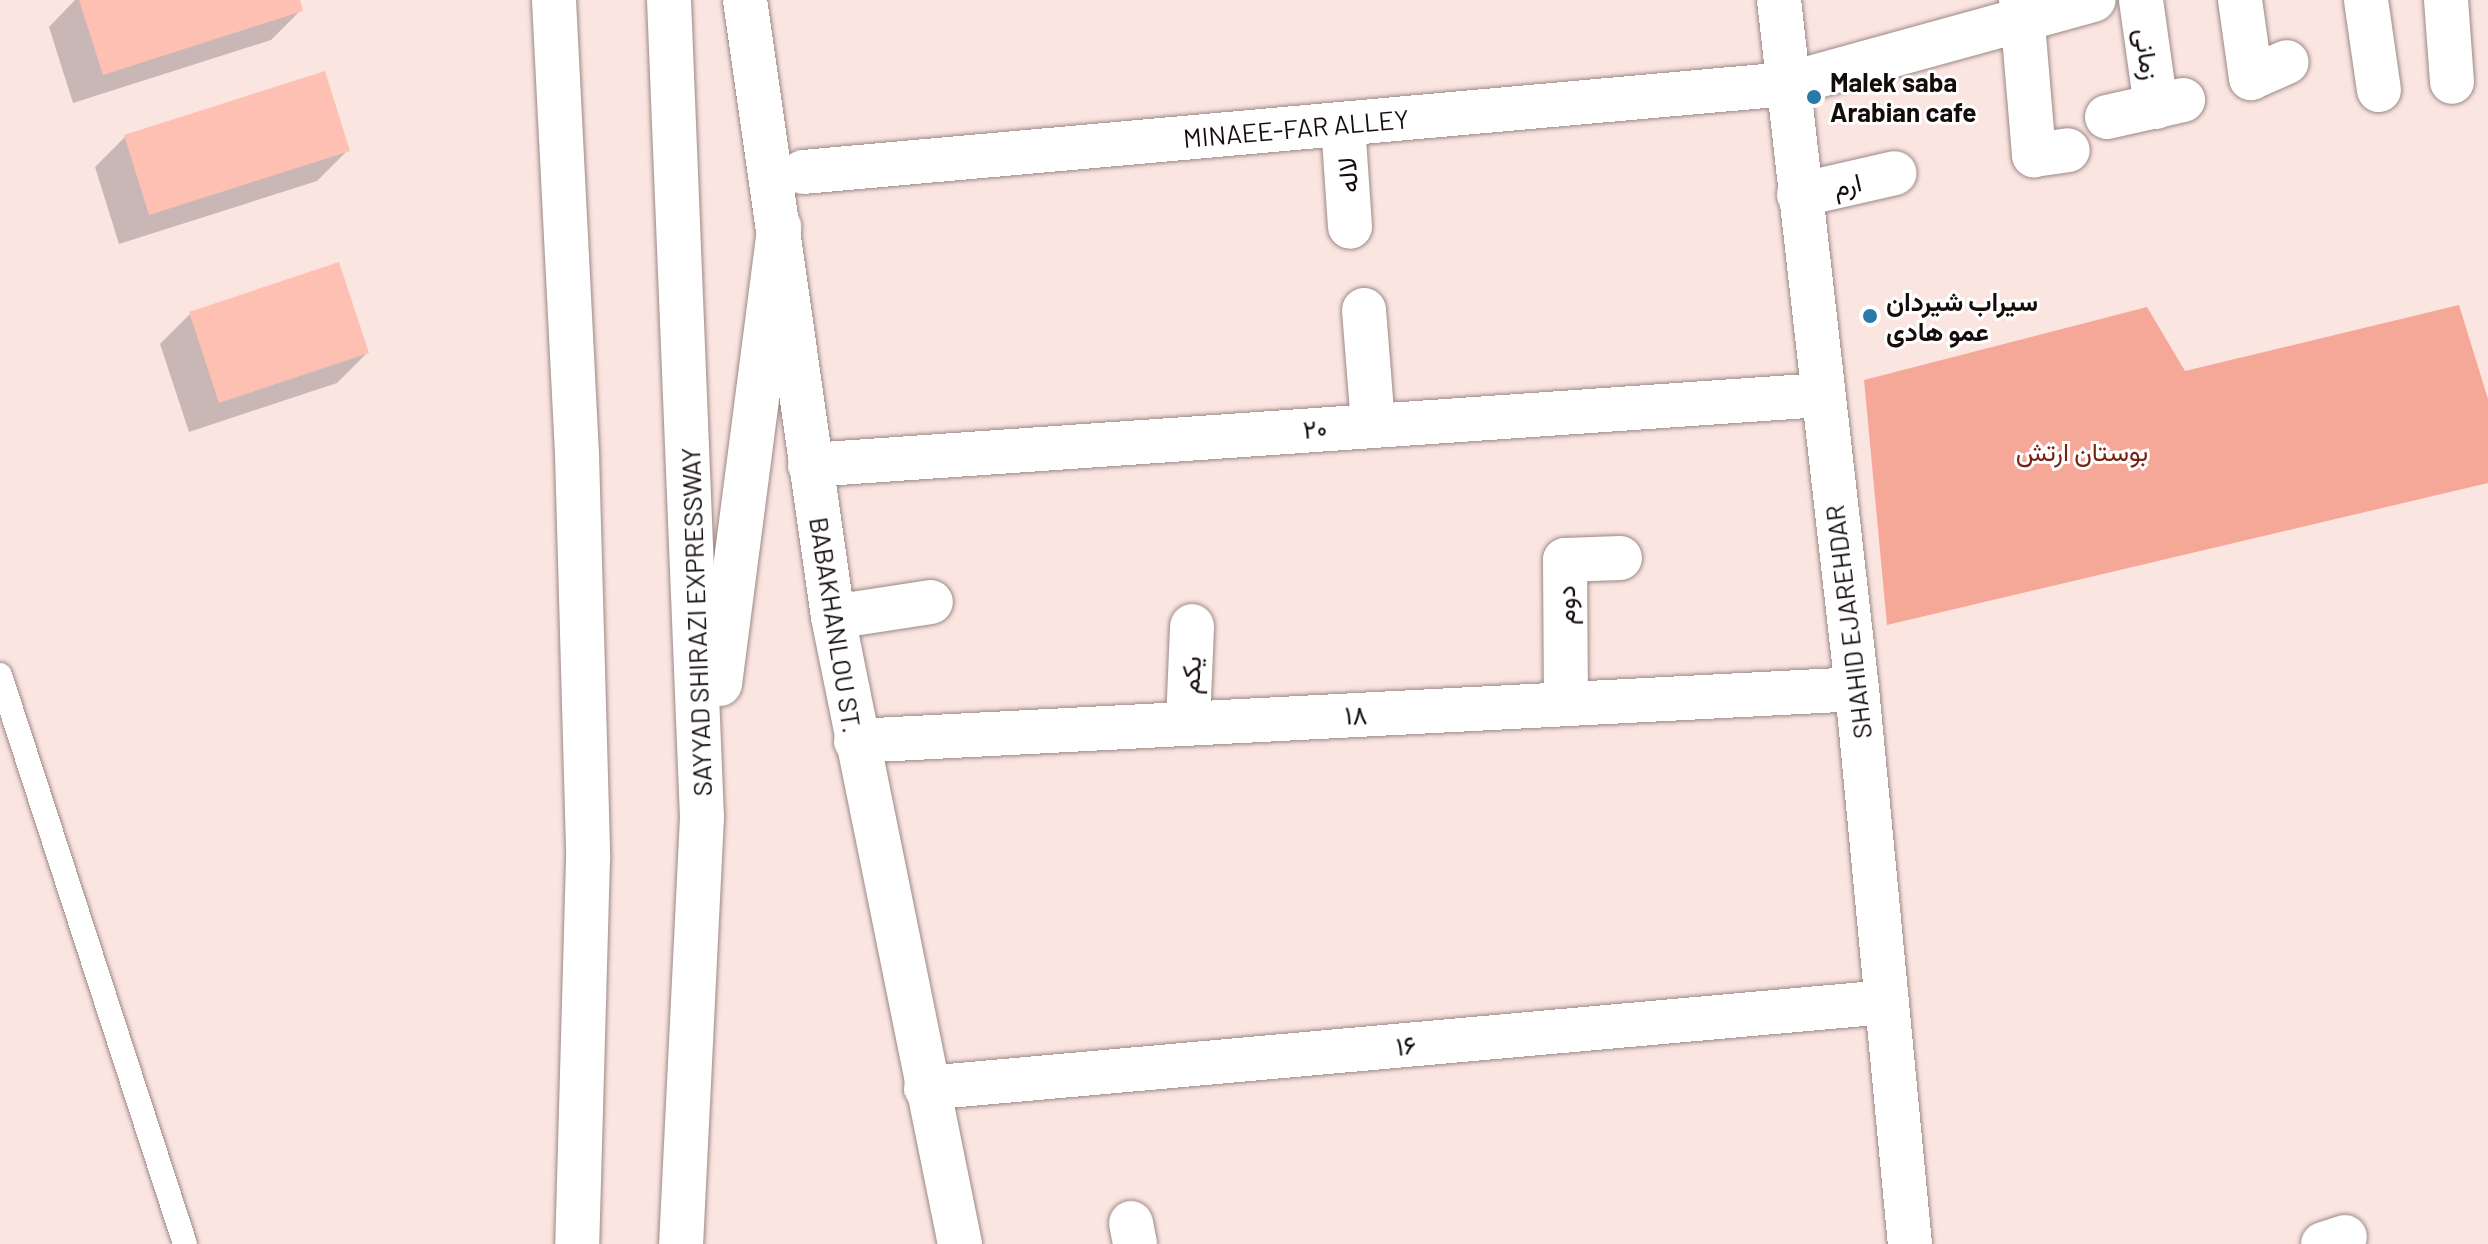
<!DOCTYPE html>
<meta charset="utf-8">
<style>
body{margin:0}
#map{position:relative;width:2488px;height:1244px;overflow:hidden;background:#fbe5e1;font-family:Barlow,Vazirmatn,sans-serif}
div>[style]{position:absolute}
.green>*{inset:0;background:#f6a898}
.shadow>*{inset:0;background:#0003}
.building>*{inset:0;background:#fdc0b3}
.roads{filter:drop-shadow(0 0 2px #9b8884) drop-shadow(0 0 2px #9b8884)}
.service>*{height:24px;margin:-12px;padding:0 12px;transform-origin:12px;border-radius:12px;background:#fff}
.minor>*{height:44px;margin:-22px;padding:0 22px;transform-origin:22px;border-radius:22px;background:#fff}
.secondary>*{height:44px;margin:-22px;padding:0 22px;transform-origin:22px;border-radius:22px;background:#fff}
.trunk>*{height:44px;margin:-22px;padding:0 22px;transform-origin:22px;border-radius:22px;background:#fff}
.dots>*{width:22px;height:22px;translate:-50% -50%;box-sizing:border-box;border:4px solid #fff;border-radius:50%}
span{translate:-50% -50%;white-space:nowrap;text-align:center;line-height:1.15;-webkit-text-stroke:6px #fff;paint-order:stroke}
.street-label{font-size:26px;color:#140d0b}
.poi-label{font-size:26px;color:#140d0b;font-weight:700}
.left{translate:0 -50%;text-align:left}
.park-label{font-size:26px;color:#782214}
</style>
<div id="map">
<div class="green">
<i style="clip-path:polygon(2459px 305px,2488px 399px,2488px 483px,1887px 625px,1864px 380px,2147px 307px,2185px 371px)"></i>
</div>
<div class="shadow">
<i style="clip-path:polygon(75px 0,298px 0,301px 10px,271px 40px,73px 103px,49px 27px)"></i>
<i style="clip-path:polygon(125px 137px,347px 151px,317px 181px,119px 244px,95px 167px)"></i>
<i style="clip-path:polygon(190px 314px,367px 353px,337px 383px,189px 432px,160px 344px)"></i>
</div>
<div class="building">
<i style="clip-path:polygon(79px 0,300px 0,303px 11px,103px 75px)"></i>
<i style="clip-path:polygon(325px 71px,350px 151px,149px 215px,124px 135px)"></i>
<i style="clip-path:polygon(339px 262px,369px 353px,219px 403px,189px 312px)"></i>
</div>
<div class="roads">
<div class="service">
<i style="left:0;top:675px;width:598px;rotate:71.99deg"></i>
</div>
<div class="minor">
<i style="left:745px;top:0;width:623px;rotate:81.88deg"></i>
<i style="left:833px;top:617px;width:640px;rotate:78.55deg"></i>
<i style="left:2021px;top:0;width:156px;rotate:85.2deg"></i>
<i style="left:2034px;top:155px;width:34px;rotate:-8deg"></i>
<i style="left:2141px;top:0;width:108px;rotate:82deg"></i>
<i style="left:2240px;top:0;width:79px;rotate:82deg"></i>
<i style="left:2251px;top:78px;width:39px;rotate:-24deg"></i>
<i style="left:2366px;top:0;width:91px;rotate:81.8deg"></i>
<i style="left:2446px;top:0;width:82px;rotate:85.8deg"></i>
<i style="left:2107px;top:117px;width:78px;rotate:-12.6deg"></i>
<i style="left:1343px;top:124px;width:103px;rotate:86.1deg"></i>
<i style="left:803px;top:172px;width:989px;rotate:-5.11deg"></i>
<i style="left:1788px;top:84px;width:317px;rotate:-15.4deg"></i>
<i style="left:1799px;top:195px;width:98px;rotate:-12.9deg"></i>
<i style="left:1364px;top:310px;width:114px;rotate:85.5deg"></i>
<i style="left:810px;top:465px;width:1013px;rotate:-3.96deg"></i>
<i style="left:833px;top:617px;width:99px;rotate:-8.7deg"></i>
<i style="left:1566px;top:704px;width:144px;rotate:-90.4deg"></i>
<i style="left:1565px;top:560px;width:55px;rotate:-2.1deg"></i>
<i style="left:1188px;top:723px;width:97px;rotate:-87.6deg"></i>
<i style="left:856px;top:741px;width:1002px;rotate:-2.97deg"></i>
<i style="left:926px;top:1088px;width:964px;rotate:-5.12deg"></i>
<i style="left:1131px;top:1223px;width:21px;rotate:79deg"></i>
<i style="left:2323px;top:1244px;width:23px;rotate:-18deg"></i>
</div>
<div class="secondary">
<i style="left:1779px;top:0;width:693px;rotate:83.54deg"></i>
<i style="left:1857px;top:689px;width:558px;rotate:84.55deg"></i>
</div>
<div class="trunk">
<i style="left:554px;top:0;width:455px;rotate:87.1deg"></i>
<i style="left:577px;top:454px;width:405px;rotate:88.4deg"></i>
<i style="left:588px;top:859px;width:385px;rotate:91.6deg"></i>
<i style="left:669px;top:0;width:818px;rotate:87.69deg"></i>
<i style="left:702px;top:817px;width:428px;rotate:92.8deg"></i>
<i style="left:720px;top:684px;width:461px;rotate:-82.6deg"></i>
</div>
</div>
<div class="dots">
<i style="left:1814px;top:97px;background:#2b78aa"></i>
<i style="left:1870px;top:316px;background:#2b78aa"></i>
</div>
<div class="street-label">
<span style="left:2148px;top:54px;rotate:82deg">زمانی</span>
<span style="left:1296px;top:128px;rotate:-5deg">MINAEE-FAR ALLEY</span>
<span style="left:1347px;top:175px;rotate:-94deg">لاله</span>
<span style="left:1847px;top:184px;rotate:-13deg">ارم</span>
<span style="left:1315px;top:428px;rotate:-4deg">۲۰</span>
<span style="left:1565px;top:605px;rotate:-90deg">دوم</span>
<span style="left:696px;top:622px;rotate:-92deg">SAYYAD SHIRAZI EXPRESSWAY</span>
<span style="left:1848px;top:622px;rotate:-97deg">SHAHID EJAREHDAR</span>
<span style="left:836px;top:625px;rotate:81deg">BABAKHANLOU ST.</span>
<span style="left:1190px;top:675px;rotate:-87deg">یکم</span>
<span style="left:1356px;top:714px;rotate:-3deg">۱۸</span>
<span style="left:1406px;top:1045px;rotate:-5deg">۱۶</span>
</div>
<div class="poi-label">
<span class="left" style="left:1830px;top:97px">Malek saba<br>Arabian cafe</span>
<span class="left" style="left:1886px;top:316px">سیراب شیردان<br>عمو هادی</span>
</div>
<div class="park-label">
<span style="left:2082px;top:451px">بوستان ارتش</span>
</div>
</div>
